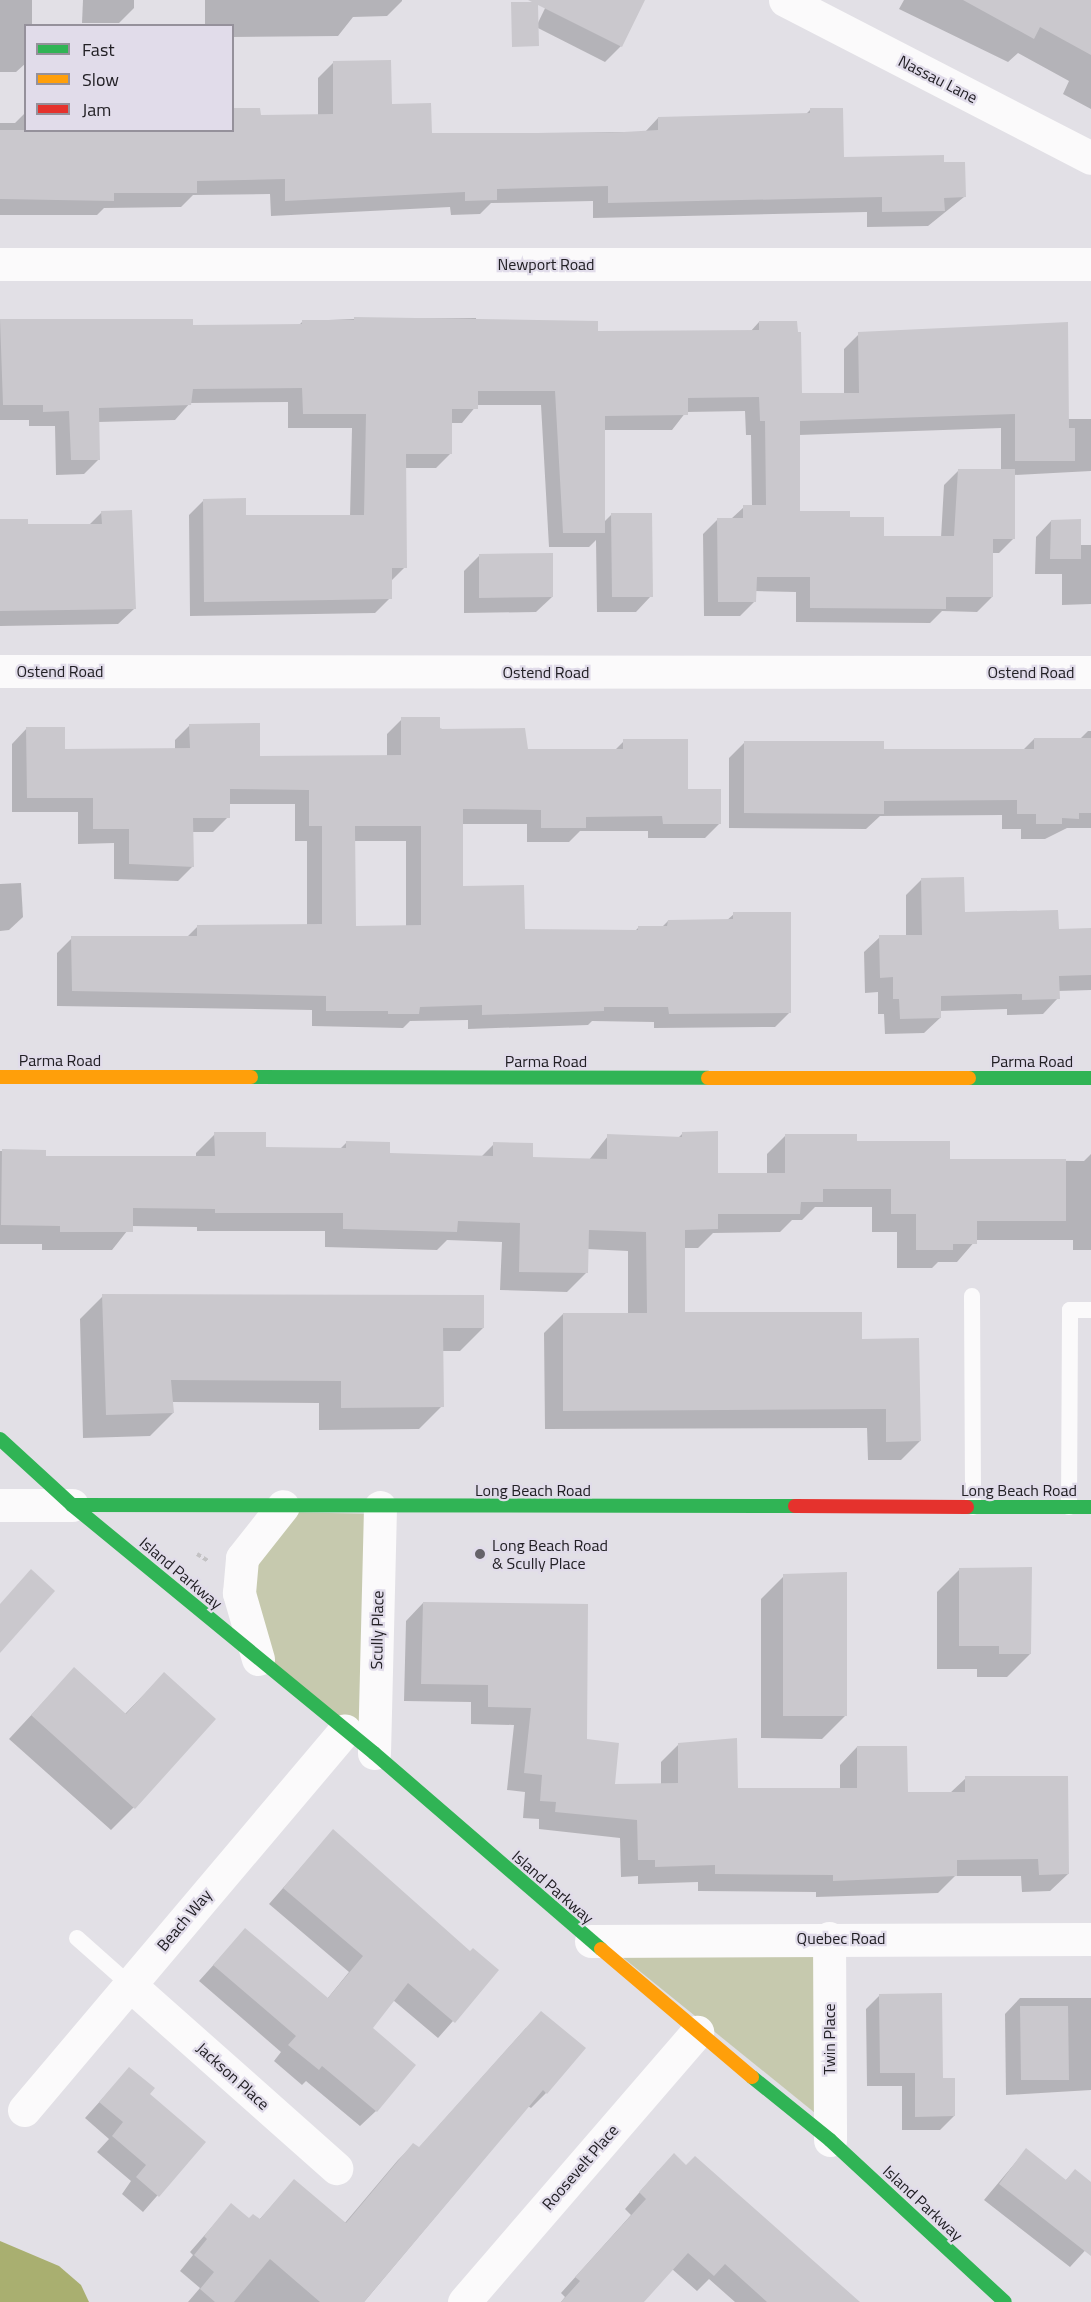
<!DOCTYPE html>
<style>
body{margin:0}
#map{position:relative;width:1091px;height:2302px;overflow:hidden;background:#e2e0e6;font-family:"Titillium Web",sans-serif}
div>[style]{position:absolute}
.green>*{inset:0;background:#c6c9ae}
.water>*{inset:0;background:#a9af70}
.shadow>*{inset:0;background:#0003}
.building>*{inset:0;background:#cac8cd}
.path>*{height:4px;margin-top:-2px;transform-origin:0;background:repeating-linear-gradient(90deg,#c3c2c4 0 4.5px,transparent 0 7.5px)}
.lane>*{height:16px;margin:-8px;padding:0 8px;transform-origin:8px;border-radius:8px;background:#fbfafb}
.street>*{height:33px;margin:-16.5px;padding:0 16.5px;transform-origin:16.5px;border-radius:16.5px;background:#fbfafb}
.fast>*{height:14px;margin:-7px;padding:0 7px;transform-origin:7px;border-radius:7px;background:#30b455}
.slow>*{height:14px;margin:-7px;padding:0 7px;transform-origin:7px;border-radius:7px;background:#ff9f0a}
.jam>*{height:14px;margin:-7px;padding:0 7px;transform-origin:7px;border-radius:7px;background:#e5322d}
.dots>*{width:16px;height:16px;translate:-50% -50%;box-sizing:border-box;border:3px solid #e1dcea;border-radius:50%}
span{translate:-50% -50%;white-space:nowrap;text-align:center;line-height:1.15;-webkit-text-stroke:4.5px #e1dcea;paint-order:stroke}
.street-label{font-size:16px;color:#222025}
.poi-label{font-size:16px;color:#222025}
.left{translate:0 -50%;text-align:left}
.legend{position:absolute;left:24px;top:24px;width:210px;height:108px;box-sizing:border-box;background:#e1dcea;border:2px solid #95919b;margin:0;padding:8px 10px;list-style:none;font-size:18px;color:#222025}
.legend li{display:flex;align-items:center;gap:12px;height:30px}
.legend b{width:30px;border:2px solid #95919b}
</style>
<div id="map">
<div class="green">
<i style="clip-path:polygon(284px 1512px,375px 1514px,371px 1742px,264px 1658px,247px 1561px)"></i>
<i style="clip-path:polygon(817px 1947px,820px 2117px,616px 1952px)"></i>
</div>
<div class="water">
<i style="clip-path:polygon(0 2241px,59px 2266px,81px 2285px,89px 2302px,0 2302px)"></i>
</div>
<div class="shadow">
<i style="clip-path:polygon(0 0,32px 0,32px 26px,26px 26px,26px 63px,16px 72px,0 72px)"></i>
<i style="clip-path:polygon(83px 0,134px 0,134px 8px,119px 23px,82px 23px)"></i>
<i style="clip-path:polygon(205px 0,402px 0,402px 1px,387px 16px,353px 17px,338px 36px,232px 37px,232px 26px,205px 26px)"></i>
<i style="clip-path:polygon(549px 0,639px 0,621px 46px,605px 62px,536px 27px)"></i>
<i style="clip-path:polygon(904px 0,1083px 0,1091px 20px,1091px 109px,1063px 94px,1069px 81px,1018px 53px,1008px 62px,899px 9px)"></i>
<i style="clip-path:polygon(334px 62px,430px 134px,645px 132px,658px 118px,805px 115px,810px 110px,842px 159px,943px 163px,964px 197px,928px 226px,867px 227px,867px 212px,593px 218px,593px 201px,491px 203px,480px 214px,451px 215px,450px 207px,271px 216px,270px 194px,193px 195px,181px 207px,104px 208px,97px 215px,0 215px,0 123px,15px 123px,26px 112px,26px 130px,232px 130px,259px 117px,318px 116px,318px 78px)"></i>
<i style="clip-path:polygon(evenodd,476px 318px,476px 323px,596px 333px,750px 332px,759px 322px,800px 394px,844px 394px,844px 349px,859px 334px,1068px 419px,1091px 419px,1091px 471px,1014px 475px,1014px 538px,999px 553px,991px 553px,992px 597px,977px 612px,942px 611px,930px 623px,796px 622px,796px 592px,755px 591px,755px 601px,740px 616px,704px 616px,703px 534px,718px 519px,731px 519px,744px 507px,752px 507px,751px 435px,746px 435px,745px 411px,686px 412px,672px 430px,604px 430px,604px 522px,612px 514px,651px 596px,636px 612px,597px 612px,596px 540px,589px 547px,549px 547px,541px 405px,477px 405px,462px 423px,450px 423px,451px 453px,436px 468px,404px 468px,405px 567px,390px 582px,390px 598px,375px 613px,190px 616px,189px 515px,204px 500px,244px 517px,350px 517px,352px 428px,288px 428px,288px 402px,190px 403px,175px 420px,98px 422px,99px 459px,84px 474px,56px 475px,55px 426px,29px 426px,29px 420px,0 420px,0 320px,191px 327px,298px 326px,303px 321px,354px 319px,476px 318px,1001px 428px,1001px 470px,959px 470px,944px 485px,941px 538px,883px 538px,848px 519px,798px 513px,799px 435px,1001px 428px)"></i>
<i style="clip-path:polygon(102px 512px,134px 609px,118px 624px,0 626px,0 521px,26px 526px,89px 525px)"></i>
<i style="clip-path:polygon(1051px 521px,1079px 545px,1091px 545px,1091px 604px,1062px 605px,1062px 574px,1035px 574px,1036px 537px)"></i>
<i style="clip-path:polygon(480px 555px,552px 597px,536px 612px,464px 613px,464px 571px)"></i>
<i style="clip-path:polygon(evenodd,402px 719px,527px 750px,614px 751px,624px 741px,720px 823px,705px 838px,648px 838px,648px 831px,580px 831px,569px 842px,527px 842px,527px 824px,462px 824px,461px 887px,523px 931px,635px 931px,639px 927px,662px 927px,668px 921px,726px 921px,734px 914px,790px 1012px,775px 1027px,654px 1028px,654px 1022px,592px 1021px,588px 1025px,468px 1029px,468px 1020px,410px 1021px,403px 1028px,312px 1026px,312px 1010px,57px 1006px,57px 953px,72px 938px,187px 937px,198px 926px,307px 925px,307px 841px,295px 841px,295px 804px,228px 804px,228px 817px,213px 832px,192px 832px,193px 866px,178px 881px,114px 879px,114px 843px,78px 844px,78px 812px,12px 812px,12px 744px,27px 728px,64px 750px,175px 750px,175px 740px,190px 725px,259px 757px,387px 757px,387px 734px,402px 719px,354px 841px,406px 841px,406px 927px,354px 927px,354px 841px)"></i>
<i style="clip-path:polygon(1088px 731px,1091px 731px,1091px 828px,1067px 828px,1045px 839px,1021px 839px,1021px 829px,1002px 829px,1002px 815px,880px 816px,866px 829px,729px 828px,729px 758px,744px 743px,882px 751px,1023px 750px,1034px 739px,1080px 739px)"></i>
<i style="clip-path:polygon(921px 880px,963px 913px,1057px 930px,1091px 929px,1091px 990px,1058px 991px,1058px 998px,1043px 1014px,1007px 1015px,1007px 1009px,939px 1011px,940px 1018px,924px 1033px,885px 1034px,884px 1014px,878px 1014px,878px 992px,865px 993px,864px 952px,880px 937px,906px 936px,906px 895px)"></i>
<i style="clip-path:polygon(21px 883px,23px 917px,9px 930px,0 931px,0 884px)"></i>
<i style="clip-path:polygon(683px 1133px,717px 1175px,767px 1175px,767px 1154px,786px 1135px,855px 1142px,948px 1160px,1084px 1161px,1091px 1154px,1091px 1250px,1073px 1250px,1073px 1240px,976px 1240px,957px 1262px,938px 1262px,932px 1268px,897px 1268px,897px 1232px,872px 1232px,872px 1207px,815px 1207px,802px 1220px,792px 1220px,780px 1232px,713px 1233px,698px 1248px,684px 1248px,683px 1314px,861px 1340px,920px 1441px,901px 1460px,868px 1460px,867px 1428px,545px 1429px,544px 1333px,563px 1314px,628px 1314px,628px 1251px,587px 1249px,586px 1273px,567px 1292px,500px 1290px,502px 1242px,447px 1240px,437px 1250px,325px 1247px,325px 1231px,197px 1231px,197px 1227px,131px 1226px,112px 1250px,42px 1250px,42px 1244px,0 1244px,0 1151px,44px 1152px,44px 1157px,196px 1158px,196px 1153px,215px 1134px,265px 1148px,339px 1150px,346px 1143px,389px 1154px,481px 1157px,494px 1144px,531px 1159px,589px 1160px,608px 1136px,677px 1139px)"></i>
<i style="clip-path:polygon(103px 1296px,483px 1328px,460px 1351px,442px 1351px,442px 1406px,419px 1429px,319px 1430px,319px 1403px,172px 1402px,173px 1413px,150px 1436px,83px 1438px,80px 1319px)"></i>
<i style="clip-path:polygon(960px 1569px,1030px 1654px,1007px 1677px,977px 1677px,977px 1669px,937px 1669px,937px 1592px)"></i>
<i style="clip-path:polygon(784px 1576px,845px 1716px,822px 1739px,761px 1738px,761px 1599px)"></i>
<i style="clip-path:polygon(423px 1603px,586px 1741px,613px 1786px,661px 1785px,661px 1762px,678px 1745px,737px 1790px,840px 1790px,840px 1765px,857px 1747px,907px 1794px,950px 1793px,966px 1778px,1068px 1874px,1050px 1891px,1022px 1892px,1021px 1876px,955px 1876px,938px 1893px,816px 1897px,816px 1892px,698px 1891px,698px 1882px,638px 1884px,638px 1876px,621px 1877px,620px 1838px,539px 1829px,539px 1819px,523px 1818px,525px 1792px,507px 1790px,514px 1725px,471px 1724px,471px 1702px,404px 1701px,406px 1621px)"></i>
<i style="clip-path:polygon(74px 1669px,125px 1714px,164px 1674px,134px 1807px,111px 1830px,9px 1739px)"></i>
<i style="clip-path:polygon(333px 1831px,470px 1952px,497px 1971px,438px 2038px,393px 2000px,371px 2028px,376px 2111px,360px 2126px,306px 2081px,302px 2085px,274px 2061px,281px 2052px,199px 1981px,245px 1930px,327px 1999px,349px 1972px,269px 1904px)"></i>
<i style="clip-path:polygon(880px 1995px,942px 2080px,954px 2116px,940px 2130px,902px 2130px,902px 2086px,867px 2086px,866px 2009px)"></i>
<i style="clip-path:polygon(1020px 1998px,1091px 1998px,1091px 2090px,1006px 2095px,1005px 2014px)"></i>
<i style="clip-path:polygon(526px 2028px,546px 2093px,531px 2108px,528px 2106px,364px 2302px,188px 2302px,200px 2288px,180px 2271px,193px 2255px,190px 2252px,231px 2205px,249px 2220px,259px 2220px,294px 2181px,344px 2224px,398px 2160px,413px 2145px,418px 2149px)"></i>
<i style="clip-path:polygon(129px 2069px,148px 2094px,204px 2142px,143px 2212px,122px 2194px,131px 2181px,97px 2152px,109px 2139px,85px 2118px)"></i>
<i style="clip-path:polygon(1026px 2150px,1065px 2181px,1075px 2171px,1091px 2184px,1091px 2244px,1070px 2267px,984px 2200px)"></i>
<i style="clip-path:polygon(658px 2171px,857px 2302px,735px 2302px,709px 2279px,697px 2291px,672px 2269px,642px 2302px,561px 2302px,565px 2297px,561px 2293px,631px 2215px,625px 2209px)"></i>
</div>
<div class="building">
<i style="clip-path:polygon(528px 0,645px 0,622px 47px,538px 5px,539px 46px,512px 47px,511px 2px,532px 2px)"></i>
<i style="clip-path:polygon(963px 0,1091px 0,1091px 55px,1040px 27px,1034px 39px)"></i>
<i style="clip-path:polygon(391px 60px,392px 104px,431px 103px,432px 133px,607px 133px,658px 130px,658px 117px,810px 113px,810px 108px,843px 108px,844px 157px,944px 155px,944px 162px,965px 162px,966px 197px,944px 198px,945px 211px,882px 212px,882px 197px,608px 203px,608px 186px,497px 189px,497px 200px,465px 201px,465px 192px,285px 201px,285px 179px,197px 181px,197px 193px,114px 193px,114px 201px,0 199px,0 130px,232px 130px,232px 108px,260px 108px,261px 115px,333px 114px,333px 61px)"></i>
<i style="clip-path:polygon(354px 317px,598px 321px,598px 331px,759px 330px,759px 321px,797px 321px,798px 332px,801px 332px,802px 393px,859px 393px,858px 332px,1068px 322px,1069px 428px,1075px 428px,1075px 461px,1015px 461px,1015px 414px,800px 421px,800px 511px,850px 511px,850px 517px,884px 517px,884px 536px,954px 536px,958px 469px,1015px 469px,1015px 539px,993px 539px,993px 597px,946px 597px,946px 609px,810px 608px,810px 577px,757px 577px,756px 602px,718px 602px,717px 518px,743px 518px,743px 505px,766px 505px,765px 421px,760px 421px,759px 397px,688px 398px,688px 415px,605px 416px,605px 533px,563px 533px,555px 391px,478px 391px,478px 409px,452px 409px,452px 454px,406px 454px,407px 568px,392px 568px,392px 599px,204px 602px,203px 499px,246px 498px,246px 515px,364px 515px,366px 414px,303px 414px,302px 388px,193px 389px,191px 405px,99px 408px,100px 460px,71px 460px,69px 411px,43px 412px,43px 405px,3px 405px,0 319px,193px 319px,193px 325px,302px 324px,302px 320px,354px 320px)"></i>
<i style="clip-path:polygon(132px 510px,136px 609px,0 611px,0 519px,28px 519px,28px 524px,102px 524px,101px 511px)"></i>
<i style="clip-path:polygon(611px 513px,652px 513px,653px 597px,612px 597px)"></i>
<i style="clip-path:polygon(1081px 519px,1081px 559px,1050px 559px,1051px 520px)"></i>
<i style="clip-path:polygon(553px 553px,553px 597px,479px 598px,479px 554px)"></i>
<i style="clip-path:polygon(evenodd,401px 717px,440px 717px,440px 729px,525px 728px,528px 749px,623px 749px,623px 739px,688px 739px,688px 789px,721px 789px,721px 824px,663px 824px,662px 816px,586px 817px,586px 828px,541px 828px,541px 810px,463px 809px,463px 886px,524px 885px,525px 929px,638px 930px,638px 926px,667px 926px,668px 920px,733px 919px,733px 912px,791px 912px,791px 1013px,669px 1014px,668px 1007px,604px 1007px,604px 1011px,482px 1015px,482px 1005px,420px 1007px,419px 1014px,388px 1014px,388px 1011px,326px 1011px,326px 996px,72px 991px,71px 936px,197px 936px,197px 925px,322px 924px,322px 826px,309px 826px,309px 790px,230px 789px,230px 818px,193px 818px,194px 867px,129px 864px,129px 829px,93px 829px,93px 798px,27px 798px,26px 727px,65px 727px,65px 749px,190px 748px,189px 724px,260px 723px,260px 756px,401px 755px,401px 717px,355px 826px,421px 826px,421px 925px,356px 926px,355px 826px)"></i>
<i style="clip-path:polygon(1034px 738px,1091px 738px,1091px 813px,1079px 813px,1079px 819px,1062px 818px,1062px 824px,1036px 824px,1036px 814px,1017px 814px,1017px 800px,884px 801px,884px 814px,744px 813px,744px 741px,884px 741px,884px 749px,1034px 749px)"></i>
<i style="clip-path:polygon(964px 877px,965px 912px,1058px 910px,1059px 929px,1091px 928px,1091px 975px,1059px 976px,1060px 999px,1022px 1000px,1022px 994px,941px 996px,941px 1018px,900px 1019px,899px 999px,893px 999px,893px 977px,880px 978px,879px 935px,922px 935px,921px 878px)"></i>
<i style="clip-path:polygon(718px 1131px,718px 1173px,785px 1173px,785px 1134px,857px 1134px,857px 1141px,950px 1141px,950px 1159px,1066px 1159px,1066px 1221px,977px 1221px,977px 1244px,953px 1244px,953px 1250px,916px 1250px,916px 1214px,891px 1214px,891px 1189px,823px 1189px,823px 1202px,801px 1202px,800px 1214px,718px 1214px,718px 1229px,685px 1230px,685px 1312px,862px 1312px,862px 1339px,919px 1338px,921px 1441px,886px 1442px,886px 1409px,563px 1411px,563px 1313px,647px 1313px,646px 1232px,589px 1230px,588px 1273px,519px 1272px,520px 1223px,458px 1221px,457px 1232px,343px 1229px,343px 1213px,215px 1213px,215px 1209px,133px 1208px,133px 1232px,60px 1232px,60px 1226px,1px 1225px,2px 1149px,46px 1150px,46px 1156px,215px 1156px,214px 1132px,266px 1132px,266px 1147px,346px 1148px,346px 1141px,390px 1142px,390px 1153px,493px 1156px,493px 1142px,533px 1143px,533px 1157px,607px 1159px,607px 1134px,682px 1137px,682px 1132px)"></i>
<i style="clip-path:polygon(102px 1294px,484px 1295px,484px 1328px,443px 1328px,444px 1407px,341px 1408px,341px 1381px,171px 1380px,174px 1413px,106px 1415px)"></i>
<i style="clip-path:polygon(1032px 1567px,1031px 1654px,999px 1654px,999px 1646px,959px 1646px,959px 1568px)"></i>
<i style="clip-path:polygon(31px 1569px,55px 1591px,0 1653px,0 1604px)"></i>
<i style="clip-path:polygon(847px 1572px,847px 1716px,783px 1716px,783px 1574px)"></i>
<i style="clip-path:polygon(423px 1602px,588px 1604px,587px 1739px,619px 1743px,615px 1784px,678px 1783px,678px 1743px,737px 1738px,738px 1788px,857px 1788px,857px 1746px,907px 1746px,908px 1792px,965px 1792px,965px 1776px,1068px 1776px,1069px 1874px,1039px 1875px,1038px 1859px,957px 1860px,957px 1876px,833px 1881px,833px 1875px,715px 1874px,715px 1865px,655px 1867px,655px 1860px,638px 1860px,637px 1820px,555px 1812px,556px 1802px,540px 1801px,542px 1775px,524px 1773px,531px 1708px,488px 1707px,488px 1685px,421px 1684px)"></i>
<i style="clip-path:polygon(74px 1667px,126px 1714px,164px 1672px,216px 1719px,135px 1809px,31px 1715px)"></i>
<i style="clip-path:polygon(333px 1829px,470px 1951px,473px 1948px,499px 1970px,455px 2023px,408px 1983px,373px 2028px,416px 2065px,377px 2112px,322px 2066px,319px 2070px,288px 2045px,296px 2036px,213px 1965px,245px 1928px,328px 1998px,363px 1956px,283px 1888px)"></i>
<i style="clip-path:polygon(942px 1993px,943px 2078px,955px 2078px,955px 2116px,915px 2117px,915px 2073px,880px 2073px,879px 1994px)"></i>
<i style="clip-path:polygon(1020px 2006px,1068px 2006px,1069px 2080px,1021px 2080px)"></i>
<i style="clip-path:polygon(541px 2011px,586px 2048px,547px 2094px,543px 2090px,364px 2302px,320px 2302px,270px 2259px,234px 2302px,215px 2302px,200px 2289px,214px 2272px,194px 2255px,207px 2239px,204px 2236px,231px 2203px,249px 2218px,253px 2214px,260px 2219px,294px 2179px,346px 2223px,413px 2143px,419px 2147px)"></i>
<i style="clip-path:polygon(129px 2067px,155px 2088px,150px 2094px,206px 2142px,159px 2197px,136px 2177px,146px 2165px,112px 2136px,123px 2122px,99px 2102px)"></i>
<i style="clip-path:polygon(1026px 2148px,1066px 2180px,1075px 2169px,1091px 2182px,1091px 2256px,999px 2184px)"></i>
<i style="clip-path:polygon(674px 2153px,686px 2165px,695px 2156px,860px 2302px,767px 2302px,725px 2264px,714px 2276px,688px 2253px,644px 2302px,561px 2302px,580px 2281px,575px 2277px,646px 2199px,639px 2192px)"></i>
</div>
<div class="path">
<i style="left:197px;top:1554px;width:13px;rotate:32deg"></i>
</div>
<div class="lane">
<i style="left:972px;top:1296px;width:211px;rotate:89.7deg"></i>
<i style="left:1069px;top:1507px;width:197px;rotate:-89.7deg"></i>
<i style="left:1070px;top:1310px;width:21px"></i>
<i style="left:77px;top:1938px;width:71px;rotate:41.6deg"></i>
</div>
<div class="street">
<i style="left:785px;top:0;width:344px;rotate:27.3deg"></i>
<i style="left:0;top:264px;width:1091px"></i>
<i style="left:0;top:671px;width:1091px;rotate:0.05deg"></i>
<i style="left:0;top:1505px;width:72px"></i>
<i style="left:258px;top:1659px;width:69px;rotate:-106.1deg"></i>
<i style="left:239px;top:1593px;width:35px;rotate:-85deg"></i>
<i style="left:242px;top:1558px;width:66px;rotate:-51.7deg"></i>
<i style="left:374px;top:1753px;width:246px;rotate:-88.6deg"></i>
<i style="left:829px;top:1938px;width:202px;rotate:89.7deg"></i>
<i style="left:591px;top:1941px;width:500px;rotate:-0.23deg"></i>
<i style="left:130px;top:1985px;width:276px;rotate:41.6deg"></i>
<i style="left:24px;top:2110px;width:497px;rotate:-49.8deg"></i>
<i style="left:464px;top:2302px;width:357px;rotate:-49.2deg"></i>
</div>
<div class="fast">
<i style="left:251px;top:1077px;width:457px;rotate:0.1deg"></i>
<i style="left:969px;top:1078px;width:122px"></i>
<i style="left:0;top:1439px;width:98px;rotate:42.5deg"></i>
<i style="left:72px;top:1505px;width:391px;rotate:39.4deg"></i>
<i style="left:374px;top:1753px;width:300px;rotate:40.8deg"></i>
<i style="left:72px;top:1505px;width:723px;rotate:0.08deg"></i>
<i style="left:967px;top:1507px;width:124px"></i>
<i style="left:752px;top:2077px;width:100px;rotate:38.9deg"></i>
<i style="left:830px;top:2140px;width:238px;rotate:42.8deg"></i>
</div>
<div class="slow">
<i style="left:0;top:1077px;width:251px"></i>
<i style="left:708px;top:1078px;width:261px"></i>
<i style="left:601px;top:1949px;width:198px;rotate:40.3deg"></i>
</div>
<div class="jam">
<i style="left:795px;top:1506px;width:172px;rotate:0.3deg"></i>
</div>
<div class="dots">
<i style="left:480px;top:1554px;background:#656369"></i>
</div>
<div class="street-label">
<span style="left:938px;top:79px;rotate:27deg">Nassau Lane</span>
<span style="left:546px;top:264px">Newport Road</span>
<span style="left:60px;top:671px">Ostend Road</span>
<span style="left:546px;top:672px">Ostend Road</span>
<span style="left:1031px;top:672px">Ostend Road</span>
<span style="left:60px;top:1060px">Parma Road</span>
<span style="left:546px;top:1061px">Parma Road</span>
<span style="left:1032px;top:1061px">Parma Road</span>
<span style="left:533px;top:1490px">Long Beach Road</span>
<span style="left:1019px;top:1490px">Long Beach Road</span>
<span style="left:181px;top:1573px;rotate:40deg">Island Parkway</span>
<span style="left:377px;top:1630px;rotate:-89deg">Scully Place</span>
<span style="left:553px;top:1887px;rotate:41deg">Island Parkway</span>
<span style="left:184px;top:1920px;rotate:-50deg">Beach Way</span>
<span style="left:841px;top:1938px">Quebec Road</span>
<span style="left:829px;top:2039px;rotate:-90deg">Twin Place</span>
<span style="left:233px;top:2076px;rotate:42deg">Jackson Place</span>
<span style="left:580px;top:2167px;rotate:-49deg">Roosevelt Place</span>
<span style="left:923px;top:2203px;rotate:43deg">Island Parkway</span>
</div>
<div class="poi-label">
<span class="left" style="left:492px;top:1554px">Long Beach Road<br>&amp; Scully Place</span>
</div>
<ul class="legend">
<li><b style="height:8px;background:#30b455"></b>Fast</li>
<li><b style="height:8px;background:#ff9f0a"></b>Slow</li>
<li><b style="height:8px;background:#e5322d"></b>Jam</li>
</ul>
</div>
